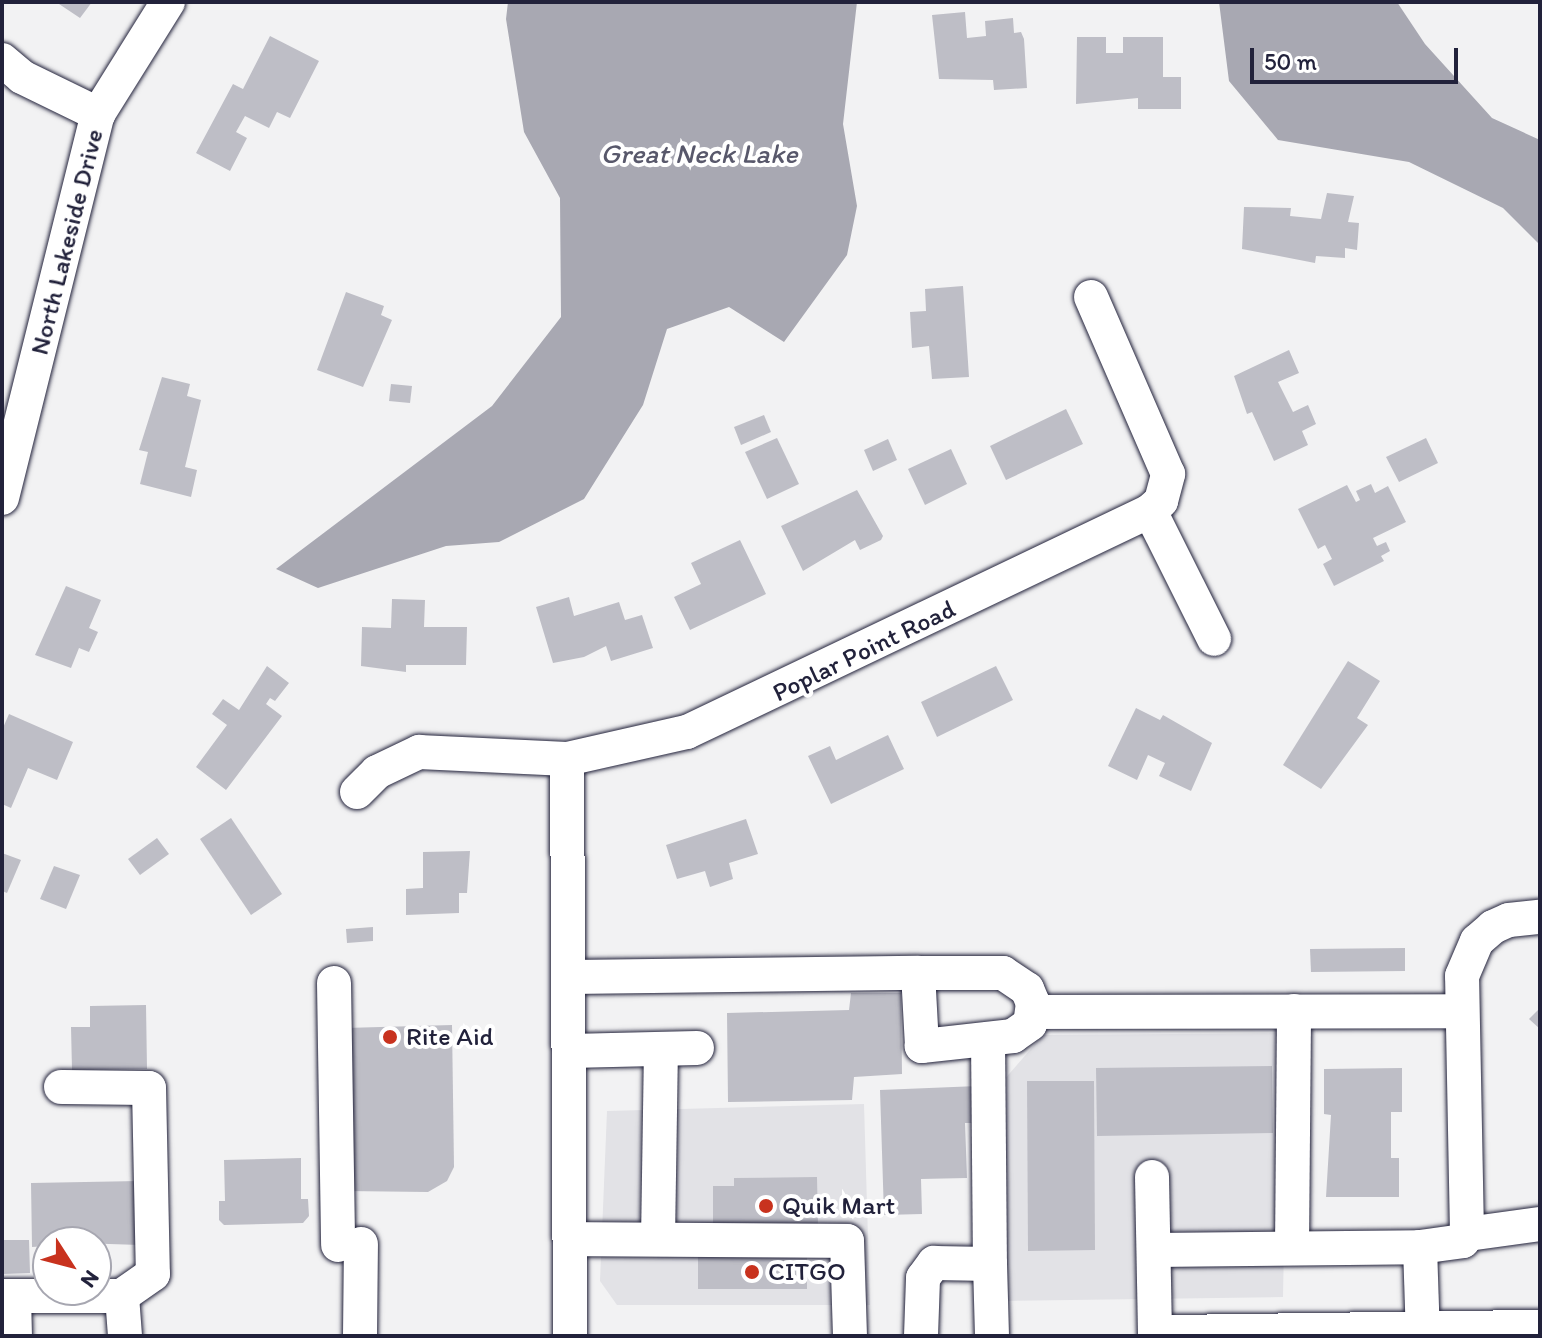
<!DOCTYPE html>
<style>
body{margin:0}
#map{position:relative;width:1542px;height:1338px;overflow:hidden;background:#f2f2f3;font-family:Itim,sans-serif}
div>[style]{position:absolute}
.built>*{inset:0;background:#e2e2e6}
.water>*{inset:0;background:#a8a8b2}
.building>*{inset:0;background:#bebec6}
.roads{filter:drop-shadow(0 0 2px #22223b) drop-shadow(0 0 2px #22223b)}
.minor>*{height:34px;margin:-17px;padding:0 17px;transform-origin:17px;border-radius:17px;background:#fff}
.major>*{height:42px;margin:-21px;padding:0 21px;transform-origin:21px;border-radius:21px;background:#fff}
.dots>*{width:22px;height:22px;translate:-50% -50%;box-sizing:border-box;border:4px solid #fff;border-radius:50%}
span{translate:-50% -50%;white-space:nowrap;text-align:center;line-height:1.15;-webkit-text-stroke:8px #fff;paint-order:stroke}
.street-label{font-size:26px;color:#22223b}
.poi-label{font-size:26px;color:#22223b}
.left{translate:0 -50%;text-align:left}
.water-label{font-size:28px;color:#58586b;font-style:italic}
.frame{position:absolute;inset:0;border:4px solid #22223b;pointer-events:none}
.north{position:absolute;left:32px;top:1226px;width:80px;height:80px;box-sizing:border-box;background:#fff;border:2px solid #a7a7b1;border-radius:50%;rotate:126deg;font-size:22px;font-weight:700;line-height:32px;text-align:center;color:#22223b}
.north::after{content:'';display:block;margin:auto;width:28px;height:36px;background:#c8321e;clip-path:polygon(50% 0,100% 100%,50% 72%,0 100%)}
.scale{position:absolute;left:1250px;top:48px;width:208px;height:36px;box-sizing:border-box;border:4px solid #22223b;border-top:0;padding-left:10px;font-size:24px;line-height:28px;white-space:nowrap;color:#22223b;-webkit-text-stroke:6px #fff;paint-order:stroke}
</style>
<div id="map">
<div class="built">
<i style="clip-path:polygon(1288px 1033px,1283px 1297px,1005px 1301px,1003px 1081px,1043px 1035px)"></i>
<i style="clip-path:polygon(864px 1104px,870px 1305px,617px 1305px,600px 1281px,607px 1111px)"></i>
</div>
<div class="water">
<i style="clip-path:polygon(508px 2px,857px 2px,843px 124px,857px 206px,847px 255px,784px 342px,729px 307px,667px 329px,643px 405px,584px 499px,499px 542px,446px 546px,318px 588px,276px 569px,492px 406px,561px 317px,560px 198px,524px 132px,506px 19px)"></i>
<i style="clip-path:polygon(1219px 2px,1397px 2px,1425px 44px,1492px 118px,1540px 140px,1540px 245px,1503px 208px,1409px 162px,1278px 140px,1229px 81px)"></i>
</div>
<div class="building">
<i style="clip-path:polygon(56px 2px,92px 2px,80px 18px)"></i>
<i style="clip-path:polygon(965px 12px,967px 38px,986px 36px,985px 21px,1013px 18px,1014px 33px,1021px 32px,1024px 39px,1027px 88px,994px 90px,993px 80px,939px 79px,932px 15px)"></i>
<i style="clip-path:polygon(270px 36px,319px 61px,290px 118px,277px 112px,269px 128px,245px 116px,236px 132px,247px 138px,230px 171px,196px 153px,233px 84px,243px 89px)"></i>
<i style="clip-path:polygon(1077px 37px,1106px 37px,1106px 53px,1123px 53px,1123px 37px,1163px 37px,1163px 77px,1181px 77px,1181px 109px,1138px 109px,1138px 98px,1076px 104px)"></i>
<i style="clip-path:polygon(1327px 193px,1354px 196px,1348px 222px,1359px 223px,1357px 250px,1345px 248px,1345px 258px,1316px 256px,1315px 263px,1242px 249px,1244px 207px,1291px 208px,1290px 216px,1321px 219px)"></i>
<i style="clip-path:polygon(963px 286px,969px 377px,932px 379px,929px 346px,912px 348px,910px 312px,926px 311px,925px 289px)"></i>
<i style="clip-path:polygon(346px 292px,384px 306px,381px 315px,392px 320px,363px 387px,317px 370px)"></i>
<i style="clip-path:polygon(1289px 350px,1299px 373px,1278px 382px,1293px 412px,1308px 405px,1316px 424px,1302px 431px,1308px 445px,1274px 461px,1252px 412px,1247px 414px,1234px 376px)"></i>
<i style="clip-path:polygon(162px 377px,190px 384px,187px 396px,201px 400px,185px 467px,197px 470px,191px 497px,140px 484px,148px 452px,139px 450px)"></i>
<i style="clip-path:polygon(391px 384px,412px 386px,410px 403px,389px 401px)"></i>
<i style="clip-path:polygon(1066px 409px,1083px 444px,1006px 480px,990px 446px)"></i>
<i style="clip-path:polygon(764px 415px,771px 432px,741px 445px,734px 427px)"></i>
<i style="clip-path:polygon(777px 438px,799px 484px,767px 499px,745px 452px)"></i>
<i style="clip-path:polygon(1426px 438px,1438px 463px,1399px 482px,1386px 457px)"></i>
<i style="clip-path:polygon(888px 439px,897px 460px,873px 471px,864px 450px)"></i>
<i style="clip-path:polygon(951px 449px,967px 484px,925px 505px,908px 469px)"></i>
<i style="clip-path:polygon(1371px 484px,1375px 493px,1388px 486px,1406px 522px,1373px 538px,1377px 546px,1386px 542px,1390px 551px,1381px 556px,1384px 561px,1334px 586px,1323px 564px,1332px 559px,1325px 545px,1318px 549px,1298px 509px,1347px 485px,1356px 502px,1360px 500px,1356px 491px)"></i>
<i style="clip-path:polygon(857px 490px,883px 536px,881px 540px,860px 550px,855px 540px,803px 571px,781px 526px)"></i>
<i style="clip-path:polygon(740px 540px,766px 594px,690px 630px,674px 597px,701px 584px,691px 563px)"></i>
<i style="clip-path:polygon(66px 586px,101px 600px,89px 628px,98px 632px,89px 652px,79px 648px,71px 668px,35px 655px)"></i>
<i style="clip-path:polygon(569px 597px,574px 616px,619px 602px,625px 620px,642px 615px,653px 648px,611px 661px,606px 646px,584px 657px,553px 663px,536px 607px)"></i>
<i style="clip-path:polygon(392px 599px,425px 600px,424px 627px,467px 627px,466px 665px,406px 665px,406px 672px,361px 666px,362px 627px,391px 628px)"></i>
<i style="clip-path:polygon(1348px 661px,1380px 681px,1357px 718px,1368px 725px,1321px 789px,1283px 765px)"></i>
<i style="clip-path:polygon(267px 666px,289px 683px,275px 701px,270px 698px,266px 704px,282px 716px,226px 790px,196px 767px,227px 725px,212px 714px,223px 699px,239px 710px)"></i>
<i style="clip-path:polygon(996px 666px,1013px 700px,937px 737px,921px 702px)"></i>
<i style="clip-path:polygon(1136px 708px,1160px 720px,1163px 715px,1212px 743px,1191px 791px,1159px 776px,1165px 763px,1148px 755px,1137px 780px,1108px 766px)"></i>
<i style="clip-path:polygon(9px 714px,73px 742px,57px 780px,28px 768px,11px 808px,2px 804px,2px 730px)"></i>
<i style="clip-path:polygon(888px 735px,904px 769px,831px 804px,808px 756px,830px 746px,836px 760px)"></i>
<i style="clip-path:polygon(231px 818px,282px 894px,251px 915px,200px 839px)"></i>
<i style="clip-path:polygon(746px 819px,758px 854px,729px 863px,733px 879px,710px 887px,705px 871px,677px 879px,666px 845px)"></i>
<i style="clip-path:polygon(157px 838px,169px 854px,140px 875px,128px 859px)"></i>
<i style="clip-path:polygon(470px 851px,467px 893px,459px 893px,459px 913px,406px 915px,406px 889px,423px 888px,423px 852px)"></i>
<i style="clip-path:polygon(2px 853px,21px 860px,7px 893px,2px 891px)"></i>
<i style="clip-path:polygon(54px 866px,80px 875px,66px 909px,40px 899px)"></i>
<i style="clip-path:polygon(373px 927px,373px 941px,347px 943px,346px 929px)"></i>
<i style="clip-path:polygon(1405px 948px,1405px 971px,1311px 972px,1310px 949px)"></i>
<i style="clip-path:polygon(851px 993px,901px 993px,902px 1074px,854px 1077px,852px 1100px,728px 1102px,727px 1013px,849px 1010px)"></i>
<i style="clip-path:polygon(146px 1005px,147px 1069px,72px 1070px,71px 1027px,90px 1027px,90px 1006px)"></i>
<i style="clip-path:polygon(1540px 1008px,1540px 1029px,1529px 1019px)"></i>
<i style="clip-path:polygon(452px 1025px,454px 1167px,447px 1181px,428px 1192px,345px 1191px,345px 1028px)"></i>
<i style="clip-path:polygon(1272px 1066px,1273px 1133px,1097px 1136px,1096px 1068px)"></i>
<i style="clip-path:polygon(1402px 1068px,1402px 1112px,1391px 1112px,1391px 1158px,1399px 1158px,1399px 1197px,1326px 1197px,1331px 1115px,1324px 1114px,1324px 1069px)"></i>
<i style="clip-path:polygon(1027px 1081px,1094px 1081px,1095px 1250px,1028px 1251px)"></i>
<i style="clip-path:polygon(978px 1086px,979px 1123px,965px 1123px,967px 1178px,921px 1179px,922px 1214px,884px 1215px,880px 1090px)"></i>
<i style="clip-path:polygon(301px 1158px,301px 1199px,308px 1199px,309px 1216px,303px 1223px,224px 1225px,219px 1220px,219px 1201px,225px 1201px,224px 1160px)"></i>
<i style="clip-path:polygon(817px 1177px,818px 1226px,713px 1228px,713px 1186px,734px 1186px,734px 1178px)"></i>
<i style="clip-path:polygon(139px 1181px,140px 1245px,48px 1242px,48px 1246px,32px 1247px,31px 1183px)"></i>
<i style="clip-path:polygon(2px 1240px,29px 1240px,30px 1273px,2px 1274px)"></i>
<i style="clip-path:polygon(698px 1255px,807px 1255px,807px 1289px,698px 1289px)"></i>
</div>
<div class="roads">
<div class="minor">
<i style="left:2px;top:60px;width:26px;rotate:40deg"></i>
<i style="left:22px;top:77px;width:85px;rotate:26deg"></i>
<i style="left:2px;top:498px;width:396px;rotate:-76deg"></i>
<i style="left:98px;top:114px;width:132px;rotate:-58deg"></i>
<i style="left:1150px;top:511px;width:143px;rotate:63.4deg"></i>
<i style="left:567px;top:759px;width:577px;rotate:89.7deg"></i>
<i style="left:357px;top:792px;width:28px;rotate:-45deg"></i>
<i style="left:377px;top:772px;width:47px;rotate:-25.5deg"></i>
<i style="left:419px;top:752px;width:148px;rotate:2.7deg"></i>
<i style="left:567px;top:759px;width:123px;rotate:-12.7deg"></i>
<i style="left:687px;top:732px;width:513px;rotate:-25.52deg"></i>
<i style="left:1150px;top:511px;width:15px;rotate:-42deg"></i>
<i style="left:1161px;top:501px;width:28px;rotate:-75deg"></i>
<i style="left:1168px;top:474px;width:193px;rotate:-113.5deg"></i>
<i style="left:570px;top:977px;width:348px;rotate:-0.7deg"></i>
<i style="left:918px;top:973px;width:85px"></i>
<i style="left:1003px;top:973px;width:29px;rotate:34deg"></i>
<i style="left:1027px;top:989px;width:15px;rotate:67deg"></i>
<i style="left:1033px;top:1003px;width:21px;rotate:98deg"></i>
<i style="left:1030px;top:1024px;width:21px;rotate:145deg"></i>
<i style="left:1013px;top:1036px;width:92px;rotate:173.7deg"></i>
<i style="left:922px;top:1046px;width:73px;rotate:-93.1deg"></i>
<i style="left:334px;top:983px;width:262px;rotate:89.1deg"></i>
<i style="left:1033px;top:1012px;width:429px;rotate:-0.1deg"></i>
<i style="left:988px;top:1039px;width:225px;rotate:89.5deg"></i>
<i style="left:570px;top:1051px;width:127px;rotate:-1.4deg"></i>
<i style="left:61px;top:1087px;width:88px;rotate:0.7deg"></i>
<i style="left:149px;top:1088px;width:186px;rotate:88.8deg"></i>
<i style="left:153px;top:1274px;width:38px;rotate:145deg"></i>
<i style="left:1152px;top:1177px;width:159px;rotate:88.9deg"></i>
<i style="left:1467px;top:1234px;width:74px;rotate:-7.8deg"></i>
<i style="left:570px;top:1239px;width:277px;rotate:0.4deg"></i>
<i style="left:847px;top:1241px;width:95px;rotate:88.2deg"></i>
<i style="left:658px;top:1239px;width:189px;rotate:-89.1deg"></i>
<i style="left:1420px;top:1247px;width:89px;rotate:88.1deg"></i>
<i style="left:1292px;top:1248px;width:237px;rotate:-89.5deg"></i>
<i style="left:1154px;top:1250px;width:266px;rotate:-0.6deg"></i>
<i style="left:1420px;top:1247px;width:43px;rotate:-7.9deg"></i>
<i style="left:1463px;top:1241px;width:8px;rotate:-60deg"></i>
<i style="left:1467px;top:1234px;width:258px;rotate:-91.1deg"></i>
<i style="left:1462px;top:976px;width:38px;rotate:-67deg"></i>
<i style="left:1477px;top:941px;width:21px;rotate:-41deg"></i>
<i style="left:1493px;top:927px;width:17px;rotate:-24deg"></i>
<i style="left:1509px;top:920px;width:31px;rotate:-6deg"></i>
<i style="left:2px;top:1296px;width:120px"></i>
<i style="left:122px;top:1296px;width:40px;rotate:85.7deg"></i>
<i style="left:14px;top:1296px;width:40px;rotate:88.6deg"></i>
<i style="left:360px;top:1336px;width:92px;rotate:-89.4deg"></i>
<i style="left:921px;top:1336px;width:58px;rotate:-88deg"></i>
<i style="left:923px;top:1278px;width:19px;rotate:-54deg"></i>
<i style="left:934px;top:1263px;width:56px;rotate:1deg"></i>
<i style="left:990px;top:1264px;width:72px;rotate:88.4deg"></i>
</div>
<div class="major">
<i style="left:1172px;top:1336px;width:368px;rotate:-0.8deg"></i>
</div>
</div>
<div class="dots">
<i style="left:390px;top:1037px;background:#c8321e"></i>
<i style="left:766px;top:1206px;background:#c8321e"></i>
<i style="left:752px;top:1272px;background:#c8321e"></i>
</div>
<div class="street-label">
<span style="left:67px;top:242px;rotate:-76deg">North Lakeside Drive</span>
<span style="left:864px;top:651px;rotate:-26deg">Poplar Point Road</span>
</div>
<div class="poi-label">
<span class="left" style="left:406px;top:1037px">Rite Aid</span>
<span class="left" style="left:782px;top:1206px">Quik Mart</span>
<span class="left" style="left:768px;top:1272px">CITGO</span>
</div>
<div class="water-label">
<span style="left:699px;top:153px">Great Neck Lake</span>
</div>
<div class="frame"></div>
<div class="north">N</div>
<div class="scale">50 m</div>
</div>
